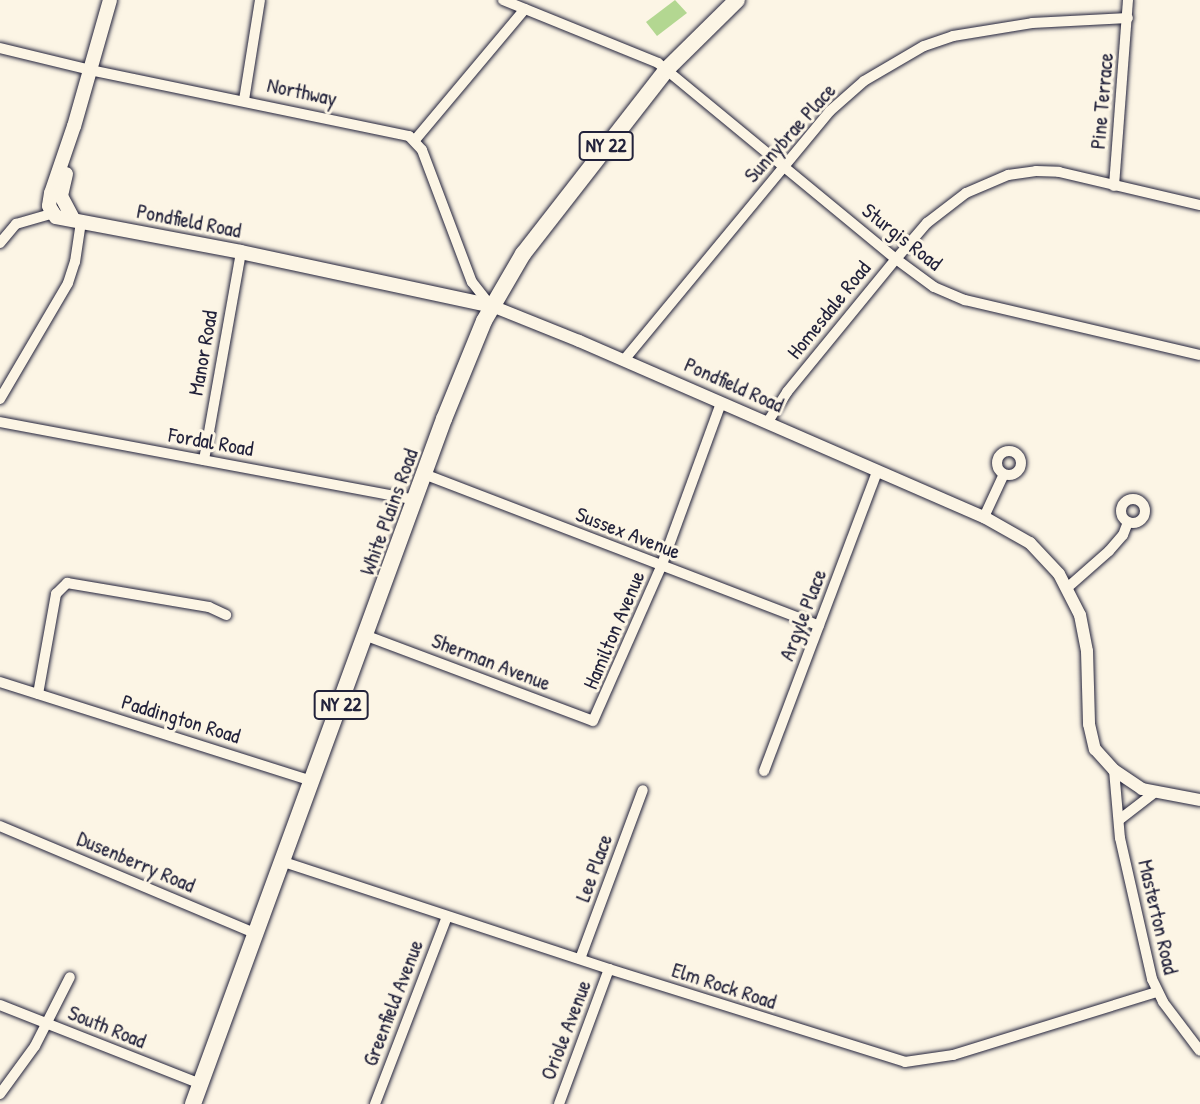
<!DOCTYPE html>
<style>
body{margin:0}
#map{position:relative;width:1200px;height:1104px;overflow:hidden;background:#fcf5e5;font-family:"Patrick Hand",sans-serif}
div>[style]{position:absolute}
.green>*{inset:0;background:#b3d791}
.roads{filter:drop-shadow(0 0 2px #22223b) drop-shadow(0 0 2px #22223b)}
.minor>*{height:10px;margin:-5px;padding:0 5px;transform-origin:5px;border-radius:5px;background:#fcf5e5}
.minor>.ring{margin:-5px;padding:0;box-sizing:content-box;background:none;border:10px solid #fcf5e5;border-radius:50%}
.tertiary>*{height:12px;margin:-6px;padding:0 6px;transform-origin:6px;border-radius:6px;background:#fcf5e5}
.secondary>*{height:14px;margin:-7px;padding:0 7px;transform-origin:7px;border-radius:7px;background:#fcf5e5}
.primary>*{height:16px;margin:-8px;padding:0 8px;transform-origin:8px;border-radius:8px;background:#fcf5e5}
span{translate:-50% -50%;white-space:nowrap;text-align:center;line-height:1.15;-webkit-text-stroke:6px #fcf5e5;paint-order:stroke}
.shield-label span{padding:2px 5px;background:#fcf5e5;border:2px solid;border-radius:5px;-webkit-text-stroke-width:0}
.shield-label{font-size:19px;color:#22223b;font-weight:700}
.street-label{font-size:21px;color:#22223b}
</style>
<div id="map">
<div class="green">
<i style="clip-path:polygon(675px 0,687px 13px,657px 36px,646px 22px)"></i>
</div>
<div class="roads">
<div class="minor">
<i style="left:503px;top:0;width:167px;rotate:22.1deg"></i>
<i style="left:658px;top:63px;width:308px;rotate:39.5deg"></i>
<i style="left:896px;top:259px;width:47px;rotate:36.4deg"></i>
<i style="left:934px;top:287px;width:34px;rotate:23deg"></i>
<i style="left:965px;top:300px;width:241px;rotate:13.2deg"></i>
<i style="left:0;top:48px;width:93px;rotate:13.7deg"></i>
<i style="left:90px;top:70px;width:326px;rotate:11.7deg"></i>
<i style="left:409px;top:136px;width:19px;rotate:47deg"></i>
<i style="left:422px;top:150px;width:141px;rotate:69.3deg"></i>
<i style="left:472px;top:282px;width:31px;rotate:52deg"></i>
<i style="left:244px;top:100px;width:101px;rotate:-80.9deg"></i>
<i style="left:415px;top:140px;width:171px;rotate:-50deg"></i>
<i style="left:1114px;top:186px;width:187px;rotate:-85.7deg"></i>
<i style="left:0;top:243px;width:25px;rotate:-50deg"></i>
<i style="left:16px;top:224px;width:37px;rotate:-16deg"></i>
<i style="left:624px;top:360px;width:323px;rotate:-50.4deg"></i>
<i style="left:830px;top:111px;width:45px;rotate:-41.4deg"></i>
<i style="left:864px;top:81px;width:69px;rotate:-30.3deg"></i>
<i style="left:924px;top:46px;width:31px;rotate:-19deg"></i>
<i style="left:953px;top:36px;width:80px;rotate:-9.3deg"></i>
<i style="left:1032px;top:23px;width:96px;rotate:-3deg"></i>
<i style="left:0;top:399px;width:134px;rotate:-59.6deg"></i>
<i style="left:68px;top:283px;width:22px;rotate:-72deg"></i>
<i style="left:75px;top:262px;width:40px;rotate:-81.5deg"></i>
<i style="left:0;top:422px;width:422px;rotate:10.6deg"></i>
<i style="left:767px;top:423px;width:37px;rotate:-57deg"></i>
<i style="left:787px;top:392px;width:172px;rotate:-50.7deg"></i>
<i style="left:896px;top:259px;width:48px;rotate:-49.3deg"></i>
<i style="left:927px;top:223px;width:49px;rotate:-37.6deg"></i>
<i style="left:966px;top:193px;width:46px;rotate:-23.2deg"></i>
<i style="left:1008px;top:175px;width:28px;rotate:-8deg"></i>
<i style="left:1036px;top:171px;width:23px;rotate:2deg"></i>
<i style="left:1059px;top:172px;width:145px;rotate:13.2deg"></i>
<i class="ring" style="left:997px;top:451px;width:14px;height:14px"></i>
<i style="left:204px;top:460px;width:211px;rotate:-79.9deg"></i>
<i style="left:424px;top:474px;width:423px;rotate:21deg"></i>
<i class="ring" style="left:1121px;top:499px;width:14px;height:14px"></i>
<i style="left:984px;top:517px;width:47px;rotate:-65.1deg"></i>
<i style="left:1067px;top:588px;width:56px;rotate:-41.4deg"></i>
<i style="left:1109px;top:551px;width:21px;rotate:-49deg"></i>
<i style="left:1123px;top:535px;width:14px;rotate:-69deg"></i>
<i style="left:367px;top:636px;width:241px;rotate:20.6deg"></i>
<i style="left:593px;top:721px;width:168px;rotate:-66.2deg"></i>
<i style="left:661px;top:567px;width:175px;rotate:-69.9deg"></i>
<i style="left:0;top:682px;width:328px;rotate:17.6deg"></i>
<i style="left:38px;top:694px;width:102px;rotate:-79.8deg"></i>
<i style="left:56px;top:594px;width:16px;rotate:-45deg"></i>
<i style="left:67px;top:583px;width:144px;rotate:9.6deg"></i>
<i style="left:209px;top:607px;width:19px;rotate:25deg"></i>
<i style="left:1114px;top:770px;width:68px;rotate:85deg"></i>
<i style="left:1120px;top:838px;width:145px;rotate:77.2deg"></i>
<i style="left:1152px;top:979px;width:25px;rotate:64deg"></i>
<i style="left:1163px;top:1002px;width:61px;rotate:52.9deg"></i>
<i style="left:764px;top:771px;width:320px;rotate:-69.3deg"></i>
<i style="left:1119px;top:820px;width:44px;rotate:-37.6deg"></i>
<i style="left:0;top:826px;width:279px;rotate:22.8deg"></i>
<i style="left:284px;top:862px;width:342px;rotate:18.2deg"></i>
<i style="left:609px;top:969px;width:310px;rotate:17.4deg"></i>
<i style="left:905px;top:1062px;width:49px;rotate:-8.3deg"></i>
<i style="left:953px;top:1055px;width:214px;rotate:-17.2deg"></i>
<i style="left:580px;top:959px;width:180px;rotate:-69.6deg"></i>
<i style="left:0;top:1005px;width:216px;rotate:21.5deg"></i>
<i style="left:0;top:1094px;width:59px;rotate:-53.9deg"></i>
<i style="left:35px;top:1046px;width:77px;rotate:-63.1deg"></i>
<i style="left:375px;top:1104px;width:201px;rotate:-69deg"></i>
<i style="left:559px;top:1104px;width:144px;rotate:-69.7deg"></i>
</div>
<div class="tertiary">
<i style="left:492px;top:306px;width:94px;rotate:21.9deg"></i>
<i style="left:579px;top:341px;width:442px;rotate:23.5deg"></i>
<i style="left:984px;top:517px;width:53px;rotate:29.5deg"></i>
<i style="left:1030px;top:543px;width:42px;rotate:46.9deg"></i>
<i style="left:1059px;top:574px;width:46px;rotate:62.9deg"></i>
<i style="left:1080px;top:615px;width:37px;rotate:79deg"></i>
<i style="left:1087px;top:651px;width:73px;rotate:88.4deg"></i>
<i style="left:1089px;top:724px;width:26px;rotate:77deg"></i>
<i style="left:1095px;top:749px;width:28px;rotate:48deg"></i>
<i style="left:1114px;top:770px;width:34px;rotate:34deg"></i>
<i style="left:1142px;top:789px;width:59px;rotate:10.7deg"></i>
</div>
<div class="secondary">
<i style="left:110px;top:0;width:131px;rotate:105.9deg"></i>
<i style="left:74px;top:126px;width:71px;rotate:108.9deg"></i>
<i style="left:51px;top:193px;width:13px;rotate:99deg"></i>
<i style="left:49px;top:206px;width:13px;rotate:58deg"></i>
<i style="left:56px;top:217px;width:188px;rotate:10.7deg"></i>
<i style="left:241px;top:252px;width:257px;rotate:12.1deg"></i>
<i style="left:66px;top:174px;width:23px;rotate:103deg"></i>
<i style="left:61px;top:196px;width:26px;rotate:62deg"></i>
</div>
<div class="primary">
<i style="left:193px;top:1104px;width:730px;rotate:-69.88deg"></i>
<i style="left:444px;top:419px;width:106px;rotate:-67.8deg"></i>
<i style="left:484px;top:321px;width:78px;rotate:-59.8deg"></i>
<i style="left:523px;top:254px;width:234px;rotate:-52.1deg"></i>
<i style="left:667px;top:69px;width:98px;rotate:-44.6deg"></i>
</div>
</div>
<div class="shield-label">
<span style="left:606px;top:146px">NY 22</span>
<span style="left:341px;top:705px">NY 22</span>
</div>
<div class="street-label">
<span style="left:302px;top:92px;rotate:12deg">Northway</span>
<span style="left:1102px;top:101px;rotate:-85deg">Pine Terrace</span>
<span style="left:790px;top:133px;rotate:-48deg">Sunnybrae Place</span>
<span style="left:189px;top:221px;rotate:11deg">Pondfield Road</span>
<span style="left:902px;top:237px;rotate:38deg">Sturgis Road</span>
<span style="left:829px;top:310px;rotate:-51deg">Homesdale Road</span>
<span style="left:203px;top:353px;rotate:-80deg">Manor Road</span>
<span style="left:734px;top:385px;rotate:24deg">Pondfield Road</span>
<span style="left:211px;top:442px;rotate:10deg">Fordal Road</span>
<span style="left:389px;top:512px;rotate:-70deg">White Plains Road</span>
<span style="left:628px;top:533px;rotate:21deg">Sussex Avenue</span>
<span style="left:803px;top:615px;rotate:-69deg">Argyle Place</span>
<span style="left:614px;top:630px;rotate:-67deg">Hamilton Avenue</span>
<span style="left:491px;top:662px;rotate:21deg">Sherman Avenue</span>
<span style="left:181px;top:719px;rotate:17deg">Paddington Road</span>
<span style="left:136px;top:862px;rotate:23deg">Dusenberry Road</span>
<span style="left:594px;top:868px;rotate:-70deg">Lee Place</span>
<span style="left:1158px;top:917px;rotate:77deg">Masterton Road</span>
<span style="left:724px;top:986px;rotate:18deg">Elm Rock Road</span>
<span style="left:393px;top:1003px;rotate:-69deg">Greenfield Avenue</span>
<span style="left:107px;top:1027px;rotate:22deg">South Road</span>
<span style="left:566px;top:1030px;rotate:-69deg">Oriole Avenue</span>
</div>
</div>
